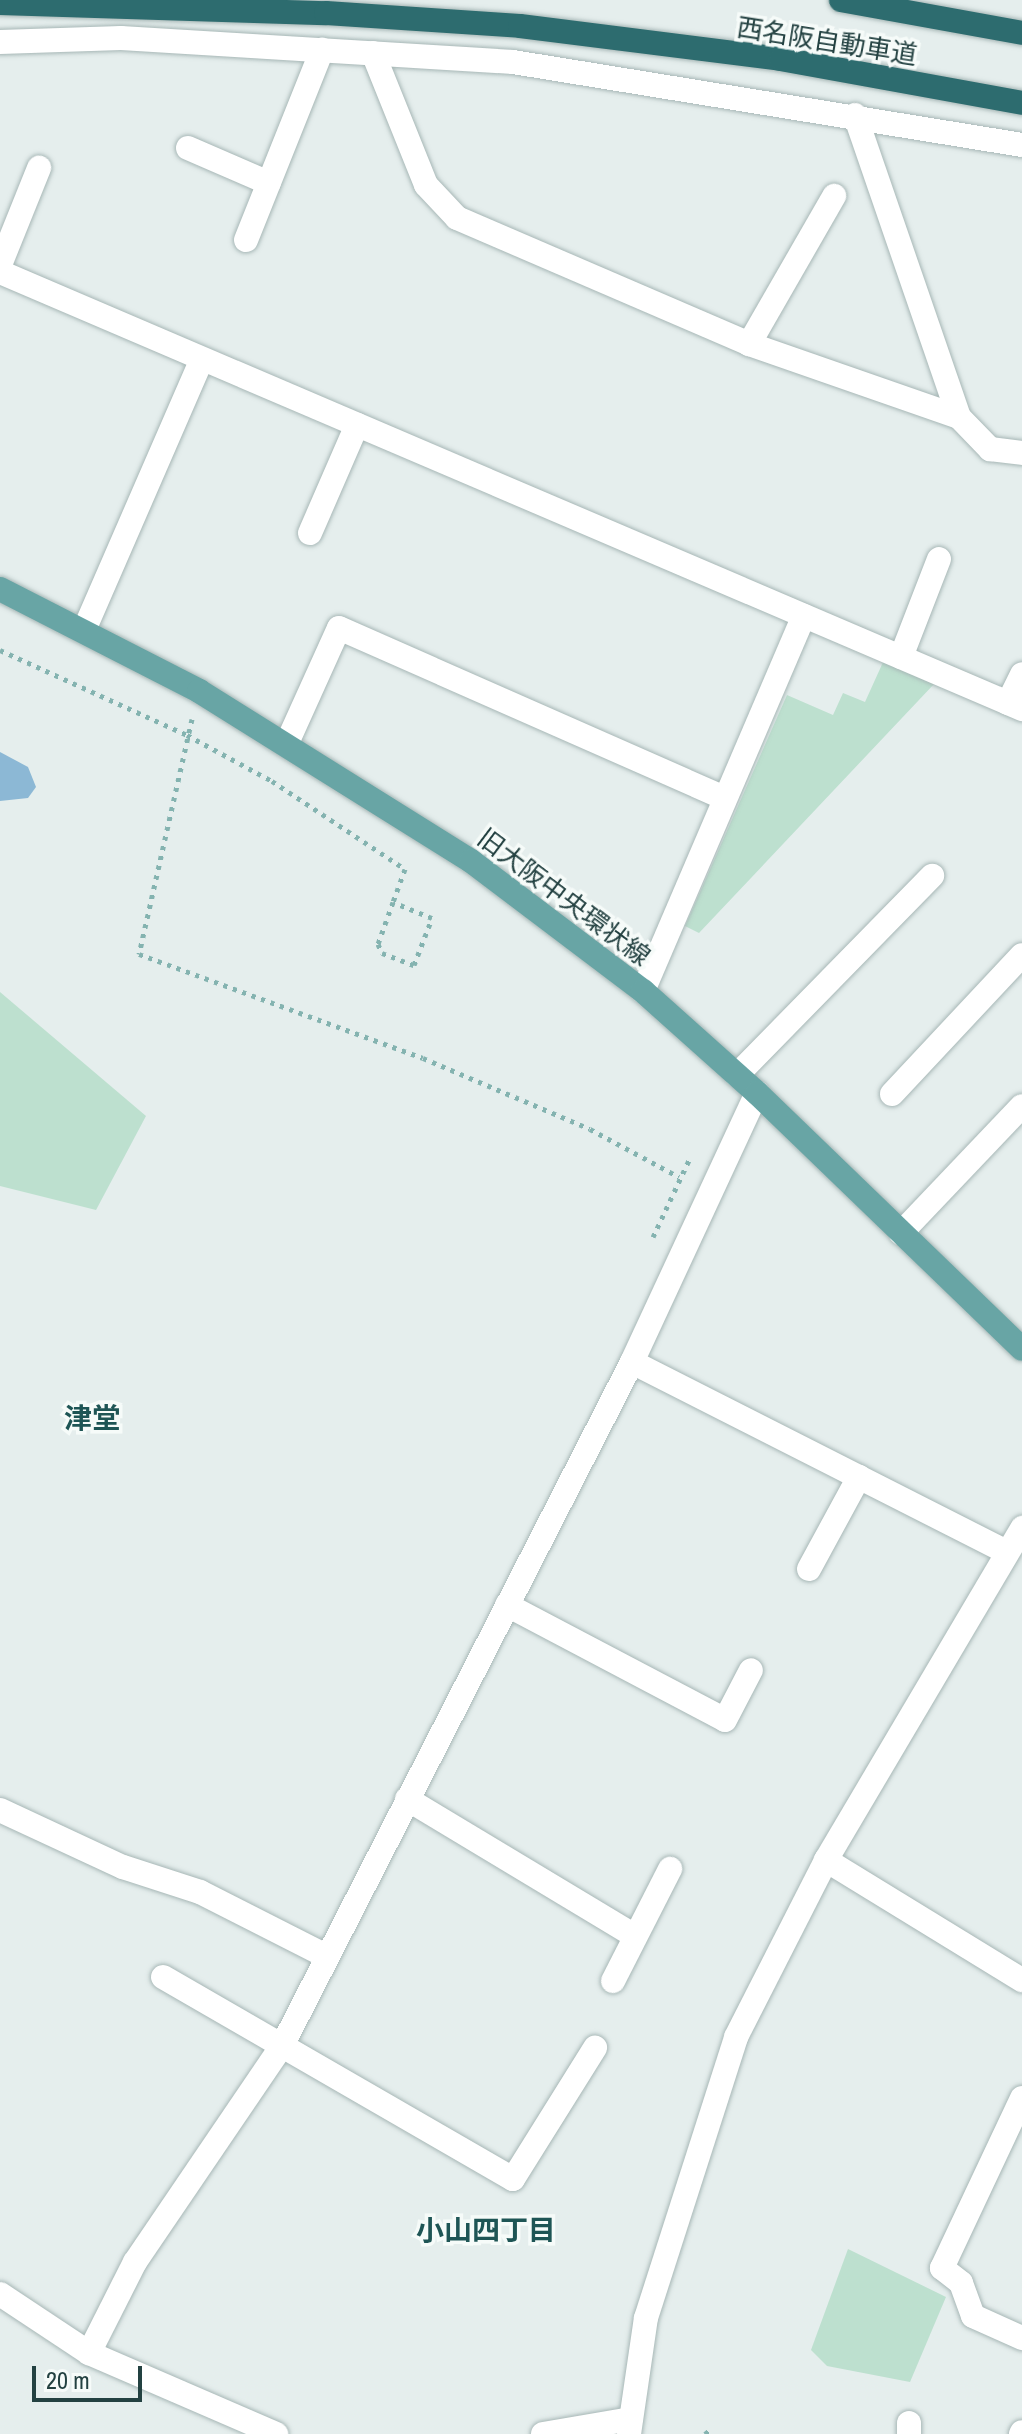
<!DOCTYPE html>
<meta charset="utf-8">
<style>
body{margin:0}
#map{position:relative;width:1022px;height:2434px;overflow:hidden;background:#e5eeed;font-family:"Archivo Narrow","Noto Sans JP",sans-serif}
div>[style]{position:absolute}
.green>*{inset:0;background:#bde0cf}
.water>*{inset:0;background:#8cb8d5}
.path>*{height:5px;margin-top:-2.5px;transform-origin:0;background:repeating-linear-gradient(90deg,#84b3b0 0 4px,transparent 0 10px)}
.roads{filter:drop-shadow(0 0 2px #a7b7b6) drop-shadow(0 0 2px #a7b7b6)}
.minor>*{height:24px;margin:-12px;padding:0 12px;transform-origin:12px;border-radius:12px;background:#fff}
.major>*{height:24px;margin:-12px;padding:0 12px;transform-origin:12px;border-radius:12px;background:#68a5a5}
.highway>*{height:24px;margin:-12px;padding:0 12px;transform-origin:12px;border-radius:12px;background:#2d6c6f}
span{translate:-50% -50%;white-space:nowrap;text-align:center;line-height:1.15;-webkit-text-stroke:7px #f6fbf9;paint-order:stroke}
.street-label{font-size:26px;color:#234141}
.neighbourhood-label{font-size:28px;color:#1e5555;font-weight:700}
.scale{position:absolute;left:32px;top:2366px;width:110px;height:36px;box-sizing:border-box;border:4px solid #234141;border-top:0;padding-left:10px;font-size:24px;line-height:28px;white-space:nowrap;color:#234141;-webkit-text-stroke:6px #f6fbf9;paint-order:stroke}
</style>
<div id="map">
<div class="green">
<i style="clip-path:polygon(884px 660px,935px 683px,699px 933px,685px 926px,787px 695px,833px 715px,843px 693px,865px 702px)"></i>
<i style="clip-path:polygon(0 992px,146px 1116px,96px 1210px,0 1186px)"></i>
<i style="clip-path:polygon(848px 2249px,946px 2297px,910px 2382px,827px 2366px,811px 2350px)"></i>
</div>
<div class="water">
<i style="clip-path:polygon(0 752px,28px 767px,36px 787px,28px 798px,0 801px)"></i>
</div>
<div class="path">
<i style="left:0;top:650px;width:205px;rotate:24.4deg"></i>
<i style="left:187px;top:735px;width:97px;rotate:28.4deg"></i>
<i style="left:272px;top:781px;width:159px;rotate:33.5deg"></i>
<i style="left:405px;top:869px;width:35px;rotate:110deg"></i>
<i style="left:393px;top:902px;width:45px;rotate:109.7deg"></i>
<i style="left:378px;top:944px;width:10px;rotate:66deg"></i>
<i style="left:382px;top:953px;width:34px;rotate:21deg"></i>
<i style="left:414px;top:965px;width:50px;rotate:-69deg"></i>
<i style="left:432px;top:918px;width:42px;rotate:-157.7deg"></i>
<i style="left:192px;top:719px;width:241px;rotate:102.7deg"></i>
<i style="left:139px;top:954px;width:302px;rotate:20.1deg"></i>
<i style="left:423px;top:1058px;width:181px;rotate:23deg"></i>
<i style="left:590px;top:1129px;width:101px;rotate:28.3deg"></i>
<i style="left:653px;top:1237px;width:89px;rotate:-64.9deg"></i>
<i style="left:705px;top:2434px;width:6px;rotate:-39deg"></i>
</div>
<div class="roads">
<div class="minor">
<i style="left:0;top:42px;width:121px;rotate:-1.9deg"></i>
<i style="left:121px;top:38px;width:393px;rotate:3.5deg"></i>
<i style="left:513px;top:62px;width:516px;rotate:9.26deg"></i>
<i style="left:373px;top:53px;width:142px;rotate:68.1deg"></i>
<i style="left:426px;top:185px;width:45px;rotate:46.8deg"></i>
<i style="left:457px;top:218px;width:318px;rotate:23.3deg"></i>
<i style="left:749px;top:344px;width:222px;rotate:19.2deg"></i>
<i style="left:959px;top:417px;width:45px;rotate:45.9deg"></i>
<i style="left:990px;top:449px;width:32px;rotate:7deg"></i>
<i style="left:855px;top:115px;width:319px;rotate:71deg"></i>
<i style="left:188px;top:148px;width:88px;rotate:23.4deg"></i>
<i style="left:246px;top:240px;width:205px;rotate:-68.2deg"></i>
<i style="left:0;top:265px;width:105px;rotate:-68.1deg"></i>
<i style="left:0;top:272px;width:1112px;rotate:23.15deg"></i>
<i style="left:749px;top:344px;width:171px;rotate:-60.1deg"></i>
<i style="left:310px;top:533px;width:118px;rotate:-66.5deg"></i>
<i style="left:85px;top:628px;width:293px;rotate:-66.5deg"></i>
<i style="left:901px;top:657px;width:105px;rotate:-68.8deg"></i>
<i style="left:1008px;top:703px;width:32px;rotate:-64deg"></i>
<i style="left:287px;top:743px;width:126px;rotate:-65.7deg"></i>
<i style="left:339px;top:628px;width:420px;rotate:23.8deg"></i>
<i style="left:643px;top:991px;width:408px;rotate:-66.8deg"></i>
<i style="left:737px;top:1075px;width:279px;rotate:-45.6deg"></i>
<i style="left:892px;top:1094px;width:190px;rotate:-46.9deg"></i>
<i style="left:901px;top:1233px;width:175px;rotate:-46.4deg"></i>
<i style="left:632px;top:1362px;width:420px;rotate:26.9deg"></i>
<i style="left:809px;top:1569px;width:105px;rotate:-61.5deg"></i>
<i style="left:507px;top:1605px;width:246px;rotate:27.8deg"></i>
<i style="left:725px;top:1720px;width:56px;rotate:-62.5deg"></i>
<i style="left:407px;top:1799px;width:266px;rotate:31deg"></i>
<i style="left:0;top:1810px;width:136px;rotate:24.9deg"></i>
<i style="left:123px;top:1867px;width:81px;rotate:18deg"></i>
<i style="left:200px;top:1892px;width:141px;rotate:26.9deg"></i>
<i style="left:826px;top:1860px;width:230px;rotate:31.5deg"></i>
<i style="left:163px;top:1977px;width:404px;rotate:30deg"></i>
<i style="left:513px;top:2179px;width:155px;rotate:-58deg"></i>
<i style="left:613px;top:1981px;width:126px;rotate:-63deg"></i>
<i style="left:1022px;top:2098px;width:188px;rotate:115.2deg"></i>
<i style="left:942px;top:2268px;width:24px;rotate:38deg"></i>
<i style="left:961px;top:2283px;width:35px;rotate:70deg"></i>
<i style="left:973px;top:2316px;width:54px;rotate:24.2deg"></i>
<i style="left:0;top:2294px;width:107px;rotate:33.5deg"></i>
<i style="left:89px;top:2353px;width:204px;rotate:23.4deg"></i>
<i style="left:89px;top:2353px;width:102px;rotate:-63.2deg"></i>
<i style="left:135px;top:2262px;width:263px;rotate:-55.8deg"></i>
<i style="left:283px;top:2044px;width:766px;rotate:-62.9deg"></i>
<i style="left:632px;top:1362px;width:297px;rotate:-65.1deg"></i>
<i style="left:543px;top:2434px;width:89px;rotate:-9.7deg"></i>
<i style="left:629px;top:2434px;width:117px;rotate:-81.7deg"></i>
<i style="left:646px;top:2318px;width:295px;rotate:-72.2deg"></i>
<i style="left:736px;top:2037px;width:199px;rotate:-63deg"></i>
<i style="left:826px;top:1860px;width:386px;rotate:-59.4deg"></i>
<i style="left:909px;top:2434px;width:11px;rotate:-90deg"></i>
<i style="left:1021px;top:2434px;width:2px;rotate:-63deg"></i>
</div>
<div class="major">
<i style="left:0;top:589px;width:224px;rotate:27.1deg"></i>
<i style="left:199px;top:691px;width:321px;rotate:32deg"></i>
<i style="left:471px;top:861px;width:216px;rotate:37.1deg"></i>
<i style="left:643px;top:991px;width:153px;rotate:41.8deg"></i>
<i style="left:757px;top:1093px;width:368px;rotate:44deg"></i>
</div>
<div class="highway">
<i style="left:841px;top:0;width:184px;rotate:10.3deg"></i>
<i style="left:0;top:3px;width:326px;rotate:1.8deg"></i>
<i style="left:326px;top:13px;width:194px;rotate:3.8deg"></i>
<i style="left:520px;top:26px;width:263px;rotate:7.2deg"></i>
<i style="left:781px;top:59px;width:245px;rotate:10.3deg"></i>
</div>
</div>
<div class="street-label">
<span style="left:827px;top:41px;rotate:9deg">西名阪自動車道</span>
<span style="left:564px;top:897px;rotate:37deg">旧大阪中央環状線</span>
</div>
<div class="neighbourhood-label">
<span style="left:92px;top:1418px">津堂</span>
<span style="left:486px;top:2230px">小山四丁目</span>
</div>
<div class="scale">20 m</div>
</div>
